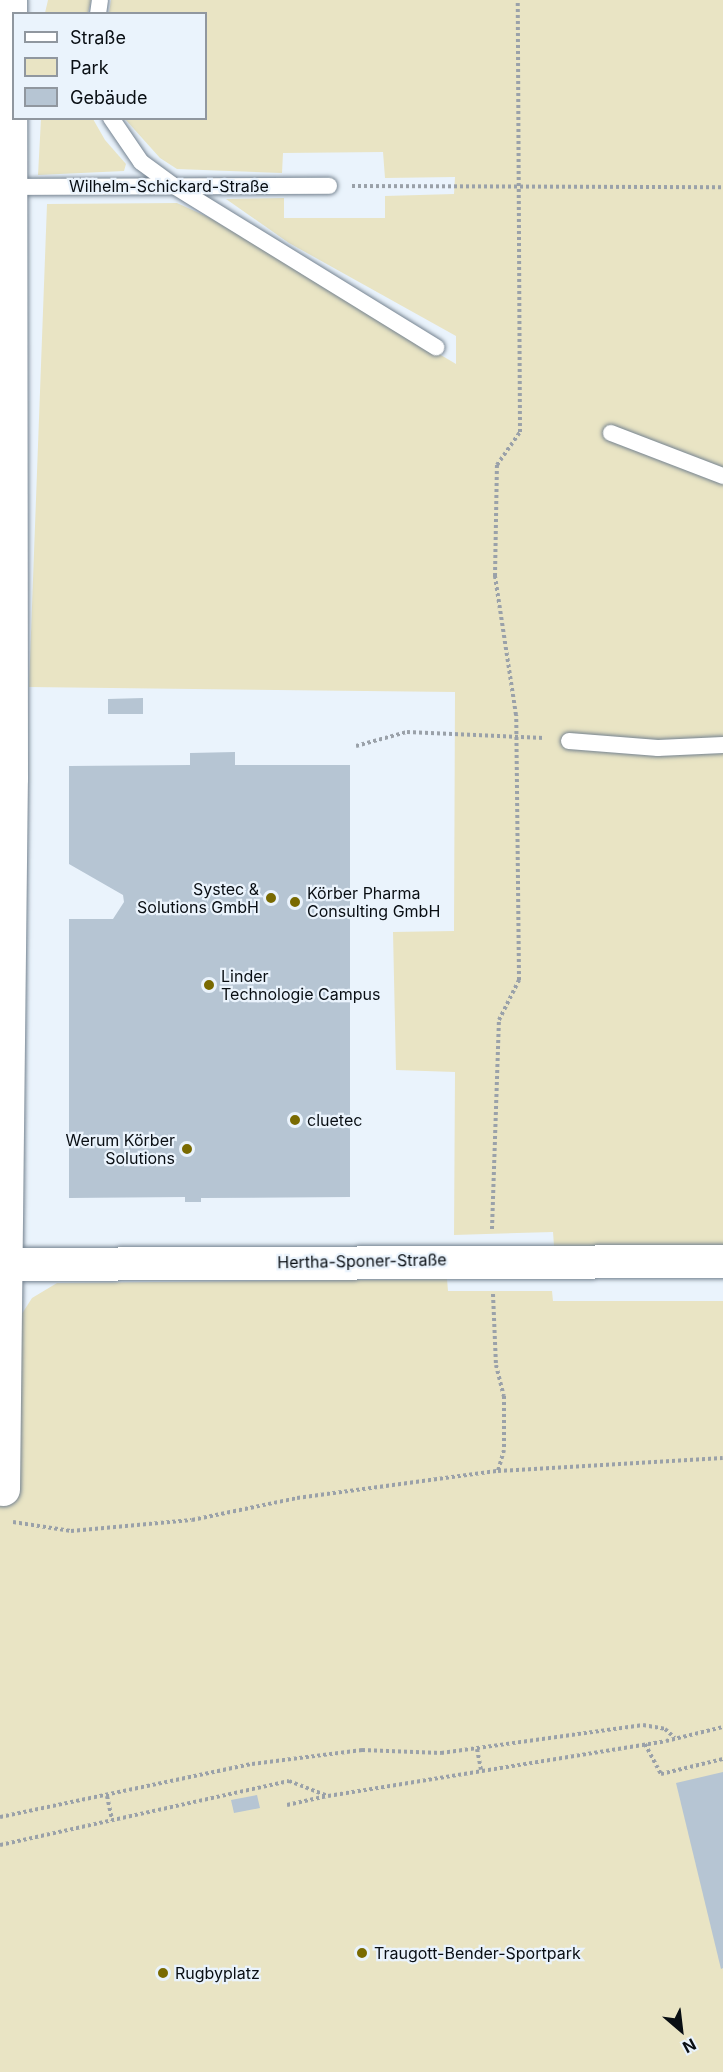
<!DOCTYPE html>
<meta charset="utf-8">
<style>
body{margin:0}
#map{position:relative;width:723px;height:2072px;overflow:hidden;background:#eaf3fc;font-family:Inter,sans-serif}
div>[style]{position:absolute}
.green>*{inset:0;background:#e9e4c4}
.building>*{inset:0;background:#b6c5d3}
.path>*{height:4px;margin-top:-2px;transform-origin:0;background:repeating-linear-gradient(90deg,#9aa1a9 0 3px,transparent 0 6px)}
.roads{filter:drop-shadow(0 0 2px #74828f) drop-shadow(0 0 2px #74828f)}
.service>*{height:16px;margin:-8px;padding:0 8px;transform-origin:8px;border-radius:8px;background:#fff}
.minor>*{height:33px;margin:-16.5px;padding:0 16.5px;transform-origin:16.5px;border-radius:16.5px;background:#fff}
.dots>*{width:16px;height:16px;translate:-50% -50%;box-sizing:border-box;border:3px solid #eaf3fc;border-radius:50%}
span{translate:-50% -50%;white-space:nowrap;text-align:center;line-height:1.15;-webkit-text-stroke:4.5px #eaf3fc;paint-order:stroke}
.street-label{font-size:16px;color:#090e13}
.poi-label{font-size:16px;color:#090e13}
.right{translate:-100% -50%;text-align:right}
.left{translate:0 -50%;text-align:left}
.legend{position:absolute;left:12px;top:12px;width:195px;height:108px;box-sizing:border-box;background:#eaf3fc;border:2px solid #90979f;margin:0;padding:8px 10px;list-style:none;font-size:18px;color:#090e13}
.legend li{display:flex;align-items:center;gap:12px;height:30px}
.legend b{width:30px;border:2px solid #90979f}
.north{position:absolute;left:651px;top:2000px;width:60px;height:60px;-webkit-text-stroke:4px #eaf3fc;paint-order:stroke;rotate:152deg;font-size:16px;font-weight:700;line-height:24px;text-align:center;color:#090e13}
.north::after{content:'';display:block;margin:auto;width:21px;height:27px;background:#090e13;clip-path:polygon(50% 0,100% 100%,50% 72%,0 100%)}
</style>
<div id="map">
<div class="green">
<i style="clip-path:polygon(48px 0,91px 0,88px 13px,45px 13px)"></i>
<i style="clip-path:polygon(111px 0,723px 0,723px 1246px,554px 1246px,553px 1232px,454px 1235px,455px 1072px,396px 1070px,393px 932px,454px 931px,455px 692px,29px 687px,47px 204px,177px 203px,210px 218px,456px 364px,456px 336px,289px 243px,226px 199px,284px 198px,284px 218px,385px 218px,385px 196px,454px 194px,455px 177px,385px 178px,383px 152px,283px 153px,282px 173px,177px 169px,160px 158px,125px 119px,206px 118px,206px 14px,109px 13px)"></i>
<i style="clip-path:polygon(41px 119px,93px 119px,105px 140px,126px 164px,124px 171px,38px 175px)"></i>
<i style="clip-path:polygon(447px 1279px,448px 1291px,552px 1291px,553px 1301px,723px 1301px,723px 2072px,0 2072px,0 1494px,18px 1320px,32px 1298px,57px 1283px)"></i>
</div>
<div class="building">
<i style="clip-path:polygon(143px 698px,143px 714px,108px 714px,108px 699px)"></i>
<i style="clip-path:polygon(235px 752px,235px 765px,350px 765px,350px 1197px,201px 1198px,201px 1202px,185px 1202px,185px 1197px,69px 1198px,69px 919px,113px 919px,124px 902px,123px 895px,69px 864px,69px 766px,190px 765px,190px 753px)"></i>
<i style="clip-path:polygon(723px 1772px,723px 1968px,721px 1969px,676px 1783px)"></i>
<i style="clip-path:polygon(257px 1795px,260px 1808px,234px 1813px,231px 1800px)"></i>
</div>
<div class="path">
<i style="left:352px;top:186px;width:371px;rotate:0.2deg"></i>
<i style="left:356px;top:746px;width:53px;rotate:-15.4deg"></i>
<i style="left:407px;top:732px;width:138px;rotate:2.5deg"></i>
<i style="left:492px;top:1229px;width:209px;rotate:-88.1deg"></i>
<i style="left:499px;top:1020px;width:45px;rotate:-63.4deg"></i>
<i style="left:519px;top:980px;width:265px;rotate:-90.6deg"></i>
<i style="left:516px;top:715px;width:141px;rotate:-98.6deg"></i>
<i style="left:495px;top:576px;width:111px;rotate:-89deg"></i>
<i style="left:497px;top:465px;width:40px;rotate:-55.1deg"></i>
<i style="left:520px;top:432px;width:432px;rotate:-90.3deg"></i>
<i style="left:493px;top:1294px;width:71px;rotate:87.6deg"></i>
<i style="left:496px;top:1365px;width:32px;rotate:76deg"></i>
<i style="left:504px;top:1396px;width:54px;rotate:90deg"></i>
<i style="left:504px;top:1450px;width:22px;rotate:106deg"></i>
<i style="left:13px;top:1522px;width:59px;rotate:8.8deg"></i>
<i style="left:71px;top:1531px;width:121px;rotate:-5.2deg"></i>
<i style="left:192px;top:1520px;width:107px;rotate:-11.8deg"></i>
<i style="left:297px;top:1498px;width:203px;rotate:-7.7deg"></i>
<i style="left:498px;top:1471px;width:225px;rotate:-3.3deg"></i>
<i style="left:645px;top:1744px;width:34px;rotate:62deg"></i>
<i style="left:661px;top:1774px;width:64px;rotate:-13.6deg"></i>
<i style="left:477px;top:1749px;width:21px;rotate:79deg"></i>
<i style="left:107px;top:1796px;width:25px;rotate:78deg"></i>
<i style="left:287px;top:1805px;width:41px;rotate:-12.7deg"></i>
<i style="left:0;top:1817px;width:258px;rotate:-11.9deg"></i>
<i style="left:252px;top:1764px;width:111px;rotate:-7.3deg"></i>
<i style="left:362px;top:1750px;width:79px;rotate:2.2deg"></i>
<i style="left:441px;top:1753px;width:204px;rotate:-7.9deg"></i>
<i style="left:643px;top:1725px;width:22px;rotate:10deg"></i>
<i style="left:665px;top:1729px;width:13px;rotate:42deg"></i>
<i style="left:0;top:1845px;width:296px;rotate:-12.5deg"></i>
<i style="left:289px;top:1781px;width:42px;rotate:21deg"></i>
<i style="left:328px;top:1796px;width:342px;rotate:-9.2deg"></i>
<i style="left:666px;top:1741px;width:59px;rotate:-13.8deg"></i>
</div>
<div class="roads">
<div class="service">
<i style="left:98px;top:14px;width:14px;rotate:-82deg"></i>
<i style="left:111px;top:118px;width:53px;rotate:55.7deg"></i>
<i style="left:141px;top:162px;width:41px;rotate:36deg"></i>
<i style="left:174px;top:186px;width:308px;rotate:31.6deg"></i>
<i style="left:4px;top:187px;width:325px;rotate:-0.2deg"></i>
<i style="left:611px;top:433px;width:120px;rotate:21deg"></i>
<i style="left:569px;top:741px;width:89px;rotate:4.5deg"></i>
<i style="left:658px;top:748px;width:65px;rotate:-2.6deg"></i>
</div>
<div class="minor">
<i style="left:0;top:1264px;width:723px;rotate:-0.24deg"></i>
<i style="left:3px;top:1489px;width:711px;rotate:-89.36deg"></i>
<i style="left:11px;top:778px;width:778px;rotate:-90.07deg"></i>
</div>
</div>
<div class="dots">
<i style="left:271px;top:898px;background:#796a01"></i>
<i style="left:295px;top:902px;background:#796a01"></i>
<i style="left:209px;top:985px;background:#796a01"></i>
<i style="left:295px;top:1120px;background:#796a01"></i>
<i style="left:187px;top:1149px;background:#796a01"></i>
<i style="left:362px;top:1953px;background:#796a01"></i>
<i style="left:163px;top:1973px;background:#796a01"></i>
</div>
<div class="street-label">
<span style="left:169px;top:186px">Wilhelm-Schickard-Straße</span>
<span style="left:362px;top:1261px;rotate:-1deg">Hertha-Sponer-Straße</span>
</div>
<div class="poi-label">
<span class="right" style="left:259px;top:898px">Systec &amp;<br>Solutions GmbH</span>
<span class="left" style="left:307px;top:902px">Körber Pharma<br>Consulting GmbH</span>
<span class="left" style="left:221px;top:985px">Linder<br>Technologie Campus</span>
<span class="left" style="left:307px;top:1120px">cluetec</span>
<span class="right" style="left:175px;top:1149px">Werum Körber<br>Solutions</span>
<span class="left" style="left:374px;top:1953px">Traugott-Bender-Sportpark</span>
<span class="left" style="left:175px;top:1973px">Rugbyplatz</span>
</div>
<ul class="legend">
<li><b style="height:8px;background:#fff"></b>Straße</li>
<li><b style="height:16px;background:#e9e4c4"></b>Park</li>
<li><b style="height:16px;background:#b6c5d3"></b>Gebäude</li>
</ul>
<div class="north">N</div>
</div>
